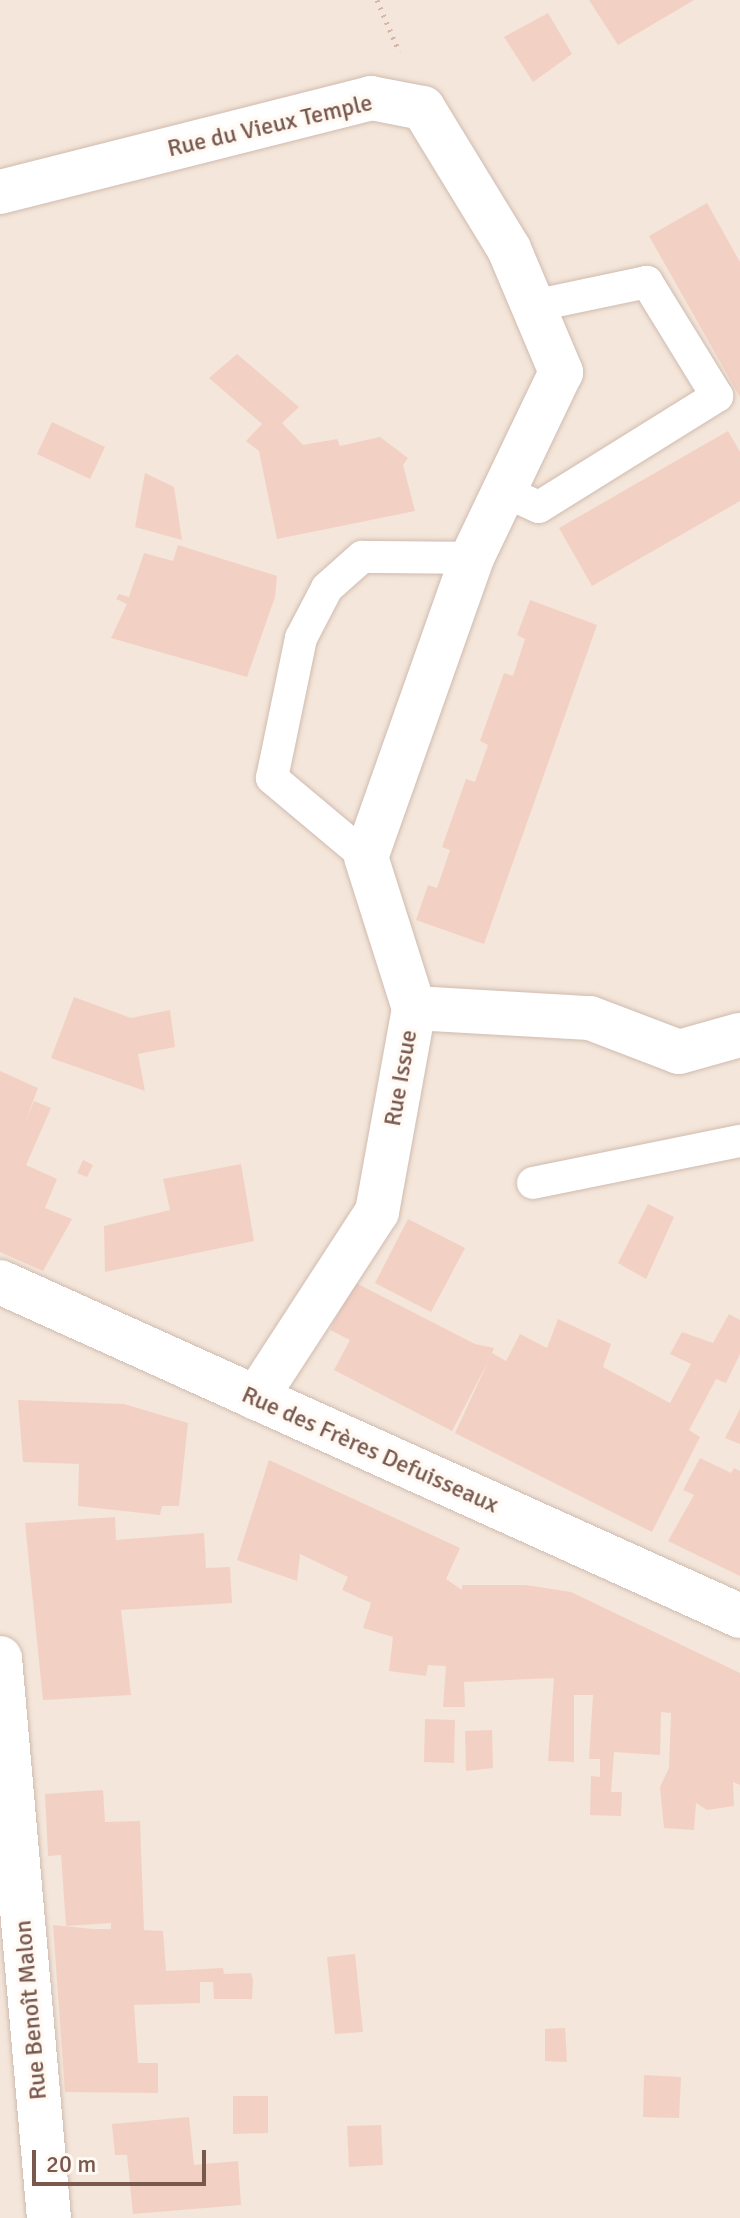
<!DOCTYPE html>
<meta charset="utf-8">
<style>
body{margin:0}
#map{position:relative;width:740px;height:2218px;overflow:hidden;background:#fdf4ec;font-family:Signika,sans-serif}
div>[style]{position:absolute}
.residential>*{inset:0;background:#f4e6da}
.building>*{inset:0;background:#f2d1c4}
.path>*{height:5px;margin-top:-2.5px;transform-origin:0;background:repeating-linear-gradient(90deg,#d8b4a6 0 2px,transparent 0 8px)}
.roads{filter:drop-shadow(0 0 2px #d0bbb0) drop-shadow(0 0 2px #d0bbb0)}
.service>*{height:32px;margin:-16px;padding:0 16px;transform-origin:16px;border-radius:16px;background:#fff}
.minor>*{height:44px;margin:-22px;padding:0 22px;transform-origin:22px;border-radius:22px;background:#fff}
span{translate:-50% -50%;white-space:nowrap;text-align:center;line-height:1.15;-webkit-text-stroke:7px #fff9f3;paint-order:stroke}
.street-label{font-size:24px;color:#79584e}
.scale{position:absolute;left:32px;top:2150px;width:174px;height:36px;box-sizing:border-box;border:4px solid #79584e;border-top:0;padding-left:10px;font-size:24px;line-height:28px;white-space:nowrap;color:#79584e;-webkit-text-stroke:6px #fff9f3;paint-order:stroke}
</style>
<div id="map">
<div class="residential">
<i style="clip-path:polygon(0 0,740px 0,740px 2218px,0 2218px)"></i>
</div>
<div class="building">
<i style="clip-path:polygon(589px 0,694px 0,618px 45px)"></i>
<i style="clip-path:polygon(548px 13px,572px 54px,533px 82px,504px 37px)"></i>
<i style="clip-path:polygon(707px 203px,740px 262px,740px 397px,649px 236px)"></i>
<i style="clip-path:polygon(237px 354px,299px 407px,282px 423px,303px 445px,337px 439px,340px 446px,380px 437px,408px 458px,403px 465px,415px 511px,277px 539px,259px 451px,246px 441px,262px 424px,209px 378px)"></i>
<i style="clip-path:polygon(52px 422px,105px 447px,90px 479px,37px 454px)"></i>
<i style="clip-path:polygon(728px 431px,740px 452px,740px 501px,592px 586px,559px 528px)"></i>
<i style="clip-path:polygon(145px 473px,174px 487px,182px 540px,135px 527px)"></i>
<i style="clip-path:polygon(178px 545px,277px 576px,275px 597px,247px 677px,111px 638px,127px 604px,116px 599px,119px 594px,129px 597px,144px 553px,173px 561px)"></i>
<i style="clip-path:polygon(530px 600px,597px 625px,484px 944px,416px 920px,428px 885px,437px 888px,450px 850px,442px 847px,466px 779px,475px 782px,488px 745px,480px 741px,504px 673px,513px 676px,525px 639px,517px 635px)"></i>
<i style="clip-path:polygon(74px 997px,131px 1018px,170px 1010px,175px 1047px,138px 1054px,145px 1091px,51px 1058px)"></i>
<i style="clip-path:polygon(0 1071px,38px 1088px,24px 1125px,34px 1101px,51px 1108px,26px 1165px,57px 1179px,45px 1208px,72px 1219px,43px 1271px,0 1252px)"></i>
<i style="clip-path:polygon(83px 1160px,93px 1165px,87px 1177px,77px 1173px)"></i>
<i style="clip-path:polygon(241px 1164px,254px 1241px,105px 1272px,104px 1226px,170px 1210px,163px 1179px)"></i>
<i style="clip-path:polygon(648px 1204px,674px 1217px,646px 1279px,618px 1263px)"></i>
<i style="clip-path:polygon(408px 1219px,465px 1248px,431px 1312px,375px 1283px)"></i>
<i style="clip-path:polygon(354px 1282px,475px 1344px,494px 1348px,492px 1353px,506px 1361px,520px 1334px,547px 1348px,558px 1319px,611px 1344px,603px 1367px,670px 1403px,691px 1364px,670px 1354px,682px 1332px,713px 1343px,729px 1314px,740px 1320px,740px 1354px,726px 1383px,716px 1379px,689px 1430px,700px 1437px,652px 1532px,455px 1433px,489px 1360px,452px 1431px,334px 1370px,350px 1340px,330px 1330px)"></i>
<i style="clip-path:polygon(18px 1400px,124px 1404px,188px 1423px,179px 1506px,162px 1506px,160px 1515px,78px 1506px,79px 1464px,23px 1462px)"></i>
<i style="clip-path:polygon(740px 1409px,740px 1444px,725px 1438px)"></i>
<i style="clip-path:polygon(700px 1458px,731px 1473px,734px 1468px,740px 1471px,740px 1576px,668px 1541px,694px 1495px,683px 1490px)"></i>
<i style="clip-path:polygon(269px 1460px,460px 1548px,446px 1579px,462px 1590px,462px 1585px,526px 1585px,571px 1592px,740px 1673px,740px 1785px,733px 1782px,734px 1806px,707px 1810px,696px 1803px,694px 1830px,664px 1828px,660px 1787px,669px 1768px,671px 1713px,661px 1712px,660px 1755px,614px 1752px,611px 1792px,622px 1792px,621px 1816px,590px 1815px,591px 1776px,600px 1777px,600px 1759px,589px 1759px,593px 1695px,574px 1695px,574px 1762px,548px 1761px,554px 1678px,464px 1682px,465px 1707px,443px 1707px,446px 1666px,428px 1665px,426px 1676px,389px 1671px,393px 1637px,363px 1628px,371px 1603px,342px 1590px,348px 1577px,300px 1554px,297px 1581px,237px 1560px)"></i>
<i style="clip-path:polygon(115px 1517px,116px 1540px,204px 1533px,206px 1568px,230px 1567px,232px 1603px,121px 1610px,131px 1695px,43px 1700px,25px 1523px)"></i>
<i style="clip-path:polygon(425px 1719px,455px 1720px,454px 1763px,424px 1762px)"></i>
<i style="clip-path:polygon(492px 1730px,493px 1768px,466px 1771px,465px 1731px)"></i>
<i style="clip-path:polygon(103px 1790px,105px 1822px,140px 1821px,144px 1930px,163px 1931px,166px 1971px,223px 1968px,224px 1974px,251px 1973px,253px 1980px,252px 1999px,214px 1999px,213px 1982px,200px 1982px,200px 2003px,134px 2005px,138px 2063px,158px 2063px,158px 2093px,65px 2092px,53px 1925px,93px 1929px,111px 1929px,111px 1923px,66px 1926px,61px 1855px,48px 1856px,45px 1794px)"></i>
<i style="clip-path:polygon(355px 1954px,363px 2032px,335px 2034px,327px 1957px)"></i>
<i style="clip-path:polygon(565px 2028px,567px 2062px,545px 2061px,545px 2029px)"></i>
<i style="clip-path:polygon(644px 2075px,681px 2077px,679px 2118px,643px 2117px)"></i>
<i style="clip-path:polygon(233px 2096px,268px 2096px,268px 2133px,233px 2134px)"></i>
<i style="clip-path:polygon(189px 2117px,194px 2165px,238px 2161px,241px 2205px,133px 2214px,127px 2155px,115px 2155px,112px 2124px)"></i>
<i style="clip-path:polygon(381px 2125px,383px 2165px,349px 2167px,347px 2126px)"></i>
</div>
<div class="path">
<i style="left:377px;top:0;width:56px;rotate:66.7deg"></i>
</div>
<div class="roads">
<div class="service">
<i style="left:504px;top:491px;width:38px;rotate:25deg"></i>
<i style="left:539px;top:507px;width:210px;rotate:-31.9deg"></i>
<i style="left:717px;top:396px;width:134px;rotate:-121.6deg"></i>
<i style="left:647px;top:282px;width:116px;rotate:168.1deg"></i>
<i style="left:366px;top:857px;width:123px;rotate:-140deg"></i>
<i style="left:272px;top:778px;width:143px;rotate:-78.3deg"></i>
<i style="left:301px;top:638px;width:56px;rotate:-62.5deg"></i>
<i style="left:327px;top:588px;width:47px;rotate:-41.5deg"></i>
<i style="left:362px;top:557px;width:110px;rotate:0.5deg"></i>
<i style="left:533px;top:1183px;width:211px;rotate:-11.5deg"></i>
</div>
<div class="minor">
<i style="left:0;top:192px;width:383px;rotate:-14.2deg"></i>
<i style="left:371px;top:98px;width:53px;rotate:10.9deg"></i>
<i style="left:423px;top:108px;width:165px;rotate:58.6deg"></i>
<i style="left:509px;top:249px;width:134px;rotate:67.1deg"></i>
<i style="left:561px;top:372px;width:206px;rotate:115.6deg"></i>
<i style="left:472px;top:558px;width:317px;rotate:109.5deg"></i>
<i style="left:366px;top:857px;width:158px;rotate:72.4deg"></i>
<i style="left:0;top:1282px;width:812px;rotate:24.29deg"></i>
<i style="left:256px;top:1398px;width:222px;rotate:-57deg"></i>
<i style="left:377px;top:1212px;width:207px;rotate:-79.7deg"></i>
<i style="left:414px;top:1008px;width:176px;rotate:3.3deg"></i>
<i style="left:590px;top:1018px;width:95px;rotate:20.9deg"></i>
<i style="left:679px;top:1052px;width:63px;rotate:-15.6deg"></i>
<i style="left:0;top:1658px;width:562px;rotate:85deg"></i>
</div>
</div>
<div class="street-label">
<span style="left:270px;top:126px;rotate:-13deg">Rue du Vieux Temple</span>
<span style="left:401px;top:1078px;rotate:-80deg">Rue Issue</span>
<span style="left:370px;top:1450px;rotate:24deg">Rue des Frères Defuisseaux</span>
<span style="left:31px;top:2010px;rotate:-95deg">Rue Benoît Malon</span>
</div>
<div class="scale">20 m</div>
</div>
